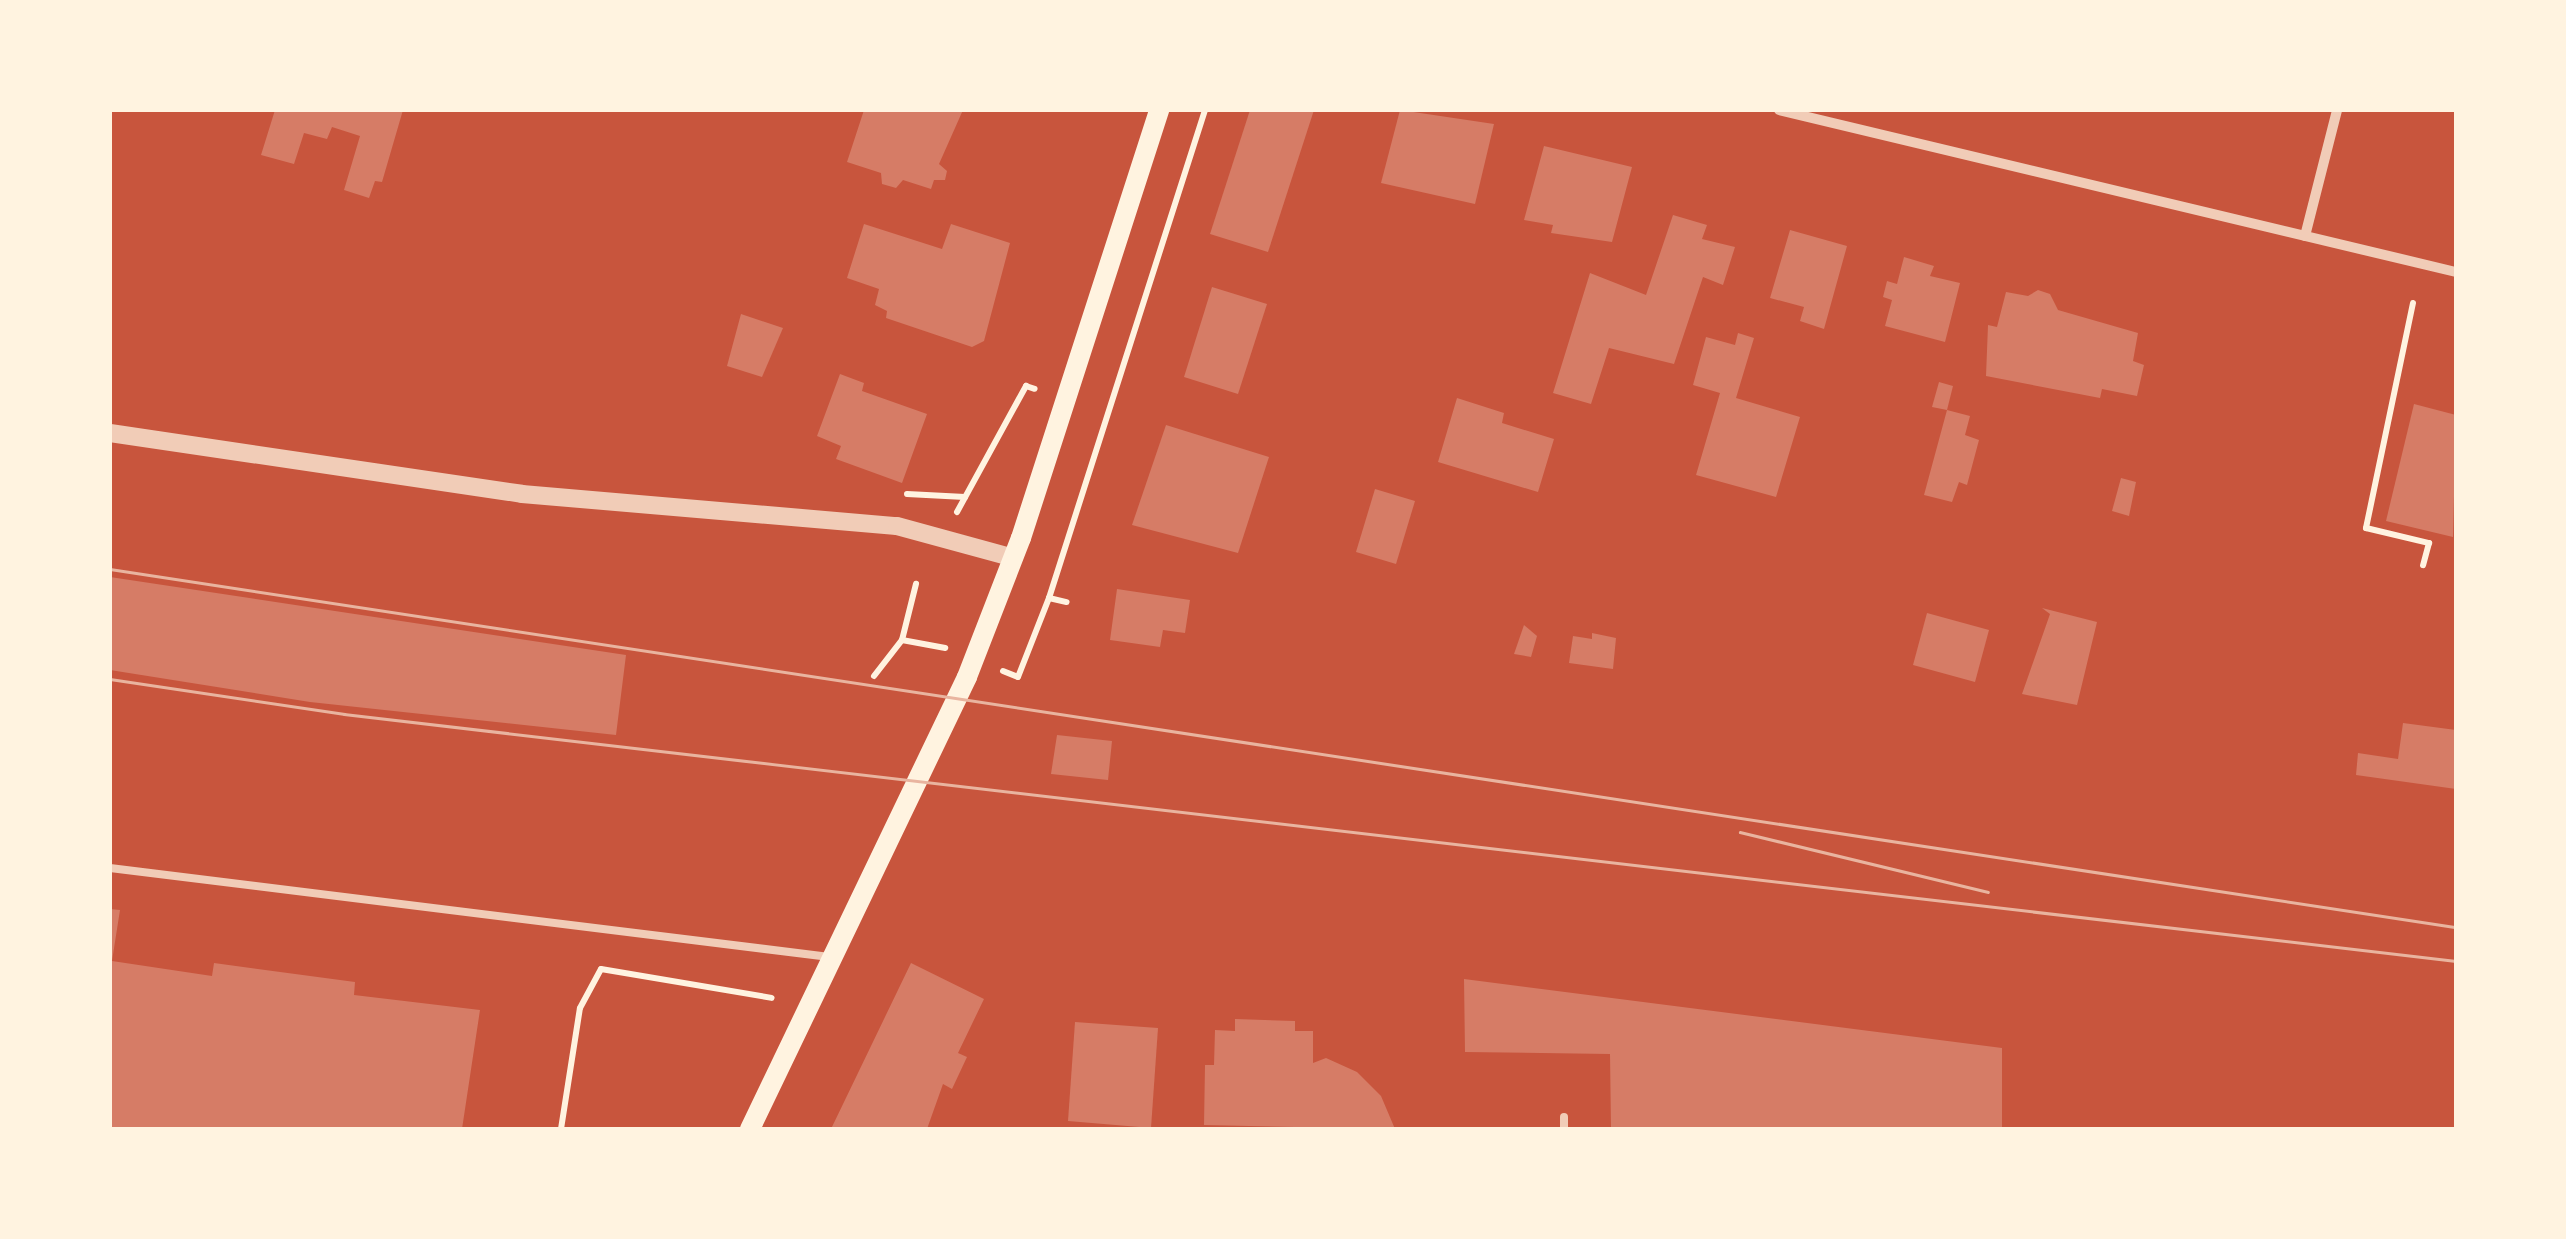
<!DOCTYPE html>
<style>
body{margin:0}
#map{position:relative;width:2566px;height:1239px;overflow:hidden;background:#c8553d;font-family:"Golos Text",sans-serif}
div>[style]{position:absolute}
.building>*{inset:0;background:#d67c66}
.path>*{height:6px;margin:-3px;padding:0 3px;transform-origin:3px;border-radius:3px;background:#fff3e0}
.service>*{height:8px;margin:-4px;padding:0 4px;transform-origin:4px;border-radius:4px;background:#f1ccb7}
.minor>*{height:10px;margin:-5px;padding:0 5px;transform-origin:5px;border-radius:5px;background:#f1ccb7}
.tertiary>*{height:18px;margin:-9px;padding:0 9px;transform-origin:9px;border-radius:9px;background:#f1ccb7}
.secondary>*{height:20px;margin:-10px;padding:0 10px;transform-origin:10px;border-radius:10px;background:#fff3e0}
.tram>*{height:2.5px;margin:-1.25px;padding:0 1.25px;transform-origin:1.25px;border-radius:1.25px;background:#e9b49f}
span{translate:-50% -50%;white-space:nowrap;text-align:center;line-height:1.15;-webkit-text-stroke:10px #fff3e0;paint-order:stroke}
.frame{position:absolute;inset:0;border:112px solid #fff3e0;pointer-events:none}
</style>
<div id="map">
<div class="building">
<i style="clip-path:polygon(275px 110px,403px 110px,382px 182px,375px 181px,369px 198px,344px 190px,360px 136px,332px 127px,327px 139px,304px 133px,294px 164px,261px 155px)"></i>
<i style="clip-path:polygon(864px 110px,963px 110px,939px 164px,947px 171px,945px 180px,934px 180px,931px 189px,903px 180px,896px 188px,882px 184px,881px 173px,847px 162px)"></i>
<i style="clip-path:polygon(1250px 110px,1314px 110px,1268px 252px,1210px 234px)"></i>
<i style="clip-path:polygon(1400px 110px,1494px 124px,1475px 204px,1381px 183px)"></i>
<i style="clip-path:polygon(1544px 146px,1632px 167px,1612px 242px,1551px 233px,1553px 225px,1524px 220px)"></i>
<i style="clip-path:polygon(1673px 215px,1707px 225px,1702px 239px,1735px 247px,1723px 285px,1703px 277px,1674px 364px,1609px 348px,1591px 404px,1553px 393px,1590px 273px,1646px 295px)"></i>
<i style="clip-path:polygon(864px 224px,942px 249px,951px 224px,1010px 243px,984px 341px,972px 347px,886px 318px,887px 311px,875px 305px,879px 289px,847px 278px)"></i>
<i style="clip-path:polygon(1790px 230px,1847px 246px,1824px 329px,1800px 321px,1804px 307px,1770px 298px)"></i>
<i style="clip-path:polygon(1904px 257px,1934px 266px,1930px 276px,1960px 283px,1945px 342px,1885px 326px,1892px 300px,1883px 297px,1887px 281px,1897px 284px)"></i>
<i style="clip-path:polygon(1212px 287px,1267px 304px,1238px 394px,1184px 377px)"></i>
<i style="clip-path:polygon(2038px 290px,2050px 294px,2058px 310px,2138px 333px,2133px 361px,2144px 365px,2137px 396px,2102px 389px,2100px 398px,1986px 376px,1988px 325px,1997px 327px,2006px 292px,2028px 296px)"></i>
<i style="clip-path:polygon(741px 314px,783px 328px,762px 377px,727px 366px)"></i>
<i style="clip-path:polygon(1738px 333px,1754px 338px,1736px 398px,1800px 417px,1776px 497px,1696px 475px,1720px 393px,1693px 385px,1706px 337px,1735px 345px)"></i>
<i style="clip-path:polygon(840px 374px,864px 383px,862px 391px,927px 414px,902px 483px,836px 459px,841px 446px,817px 436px)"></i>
<i style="clip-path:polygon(1939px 382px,1953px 386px,1947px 410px,1932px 407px)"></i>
<i style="clip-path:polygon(1457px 398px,1504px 413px,1502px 423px,1554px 439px,1538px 492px,1438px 462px)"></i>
<i style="clip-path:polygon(2414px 404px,2456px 415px,2453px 537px,2386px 521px)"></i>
<i style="clip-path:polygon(1947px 410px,1970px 416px,1965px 435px,1979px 440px,1967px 485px,1959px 482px,1952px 502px,1924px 495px)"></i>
<i style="clip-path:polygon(1166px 425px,1269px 457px,1238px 553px,1132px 525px)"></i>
<i style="clip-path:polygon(2121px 478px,2136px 482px,2129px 516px,2112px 511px)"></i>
<i style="clip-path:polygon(1375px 489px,1415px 501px,1396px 564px,1356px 552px)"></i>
<i style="clip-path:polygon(110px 577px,626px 655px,616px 735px,310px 702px,110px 670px)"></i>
<i style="clip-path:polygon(1117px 589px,1190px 600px,1185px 633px,1163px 630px,1160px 647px,1110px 640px)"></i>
<i style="clip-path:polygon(2042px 608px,2097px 622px,2077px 705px,2022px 694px,2050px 614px)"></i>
<i style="clip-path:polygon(1927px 613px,1989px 630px,1975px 682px,1913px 665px)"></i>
<i style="clip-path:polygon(1524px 625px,1537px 636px,1531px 657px,1514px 654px)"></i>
<i style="clip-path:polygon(1592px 633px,1616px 638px,1613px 669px,1569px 663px,1573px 636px,1592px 639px)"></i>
<i style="clip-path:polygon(2403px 723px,2456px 730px,2456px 789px,2356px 775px,2358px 753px,2398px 759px)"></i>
<i style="clip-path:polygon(1057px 735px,1112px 741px,1108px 780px,1051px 774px)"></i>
<i style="clip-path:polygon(110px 909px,120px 910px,112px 961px,212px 976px,214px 963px,355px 982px,354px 995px,480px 1010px,462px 1129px,110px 1129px)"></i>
<i style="clip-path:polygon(911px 963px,984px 999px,958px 1053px,967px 1057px,952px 1089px,943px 1084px,927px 1129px,831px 1129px)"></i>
<i style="clip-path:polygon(1464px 979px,2002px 1048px,2002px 1129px,1611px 1129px,1610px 1054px,1465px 1052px)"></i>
<i style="clip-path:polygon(1235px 1019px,1295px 1021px,1295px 1031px,1313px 1031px,1313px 1063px,1326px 1058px,1357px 1072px,1381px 1096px,1395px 1129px,1204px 1125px,1205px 1065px,1214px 1065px,1215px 1030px,1235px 1031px)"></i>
<i style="clip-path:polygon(1075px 1022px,1158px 1028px,1151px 1128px,1068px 1121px)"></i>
</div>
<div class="path">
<i style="left:2413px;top:303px;width:230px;rotate:101.8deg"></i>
<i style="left:2366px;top:528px;width:65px;rotate:13.4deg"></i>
<i style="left:2429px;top:543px;width:23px;rotate:105deg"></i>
<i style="left:907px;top:494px;width:58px;rotate:3deg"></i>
<i style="left:957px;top:512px;width:144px;rotate:-61.3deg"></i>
<i style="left:1026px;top:386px;width:9px;rotate:18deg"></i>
<i style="left:1049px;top:598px;width:18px;rotate:13deg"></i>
<i style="left:902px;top:640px;width:58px;rotate:-76deg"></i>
<i style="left:1003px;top:671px;width:16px;rotate:22deg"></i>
<i style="left:1018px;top:677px;width:85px;rotate:-68.6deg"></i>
<i style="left:1049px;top:598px;width:512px;rotate:-72.27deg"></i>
<i style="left:874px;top:676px;width:46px;rotate:-52.1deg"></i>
<i style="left:902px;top:640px;width:44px;rotate:10.5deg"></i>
<i style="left:561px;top:1129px;width:122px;rotate:-81.1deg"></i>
<i style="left:580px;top:1008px;width:44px;rotate:-61.7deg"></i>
<i style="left:601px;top:969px;width:173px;rotate:9.6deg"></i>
</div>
<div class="service">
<i style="left:110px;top:868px;width:725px;rotate:7.05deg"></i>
<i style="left:1564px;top:1129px;width:12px;rotate:-90deg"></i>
</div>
<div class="minor">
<i style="left:1779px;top:110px;width:696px;rotate:13.46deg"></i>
<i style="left:2305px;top:236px;width:130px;rotate:-75.7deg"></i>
</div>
<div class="tertiary">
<i style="left:110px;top:433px;width:416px;rotate:8.4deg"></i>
<i style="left:522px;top:494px;width:376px;rotate:4.9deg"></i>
<i style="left:897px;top:526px;width:121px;rotate:15.3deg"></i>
</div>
<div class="secondary">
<i style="left:750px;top:1129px;width:501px;rotate:-64.35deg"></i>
<i style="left:967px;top:677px;width:149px;rotate:-68.8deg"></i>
<i style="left:1021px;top:538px;width:450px;rotate:-72.1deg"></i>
</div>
<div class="tram">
<i style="left:110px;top:569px;width:2373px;rotate:8.68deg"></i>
<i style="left:110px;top:679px;width:237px;rotate:8.5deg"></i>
<i style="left:344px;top:714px;width:2126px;rotate:6.67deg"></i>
<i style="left:1740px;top:832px;width:255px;rotate:13.6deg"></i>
</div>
<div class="frame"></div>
</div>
